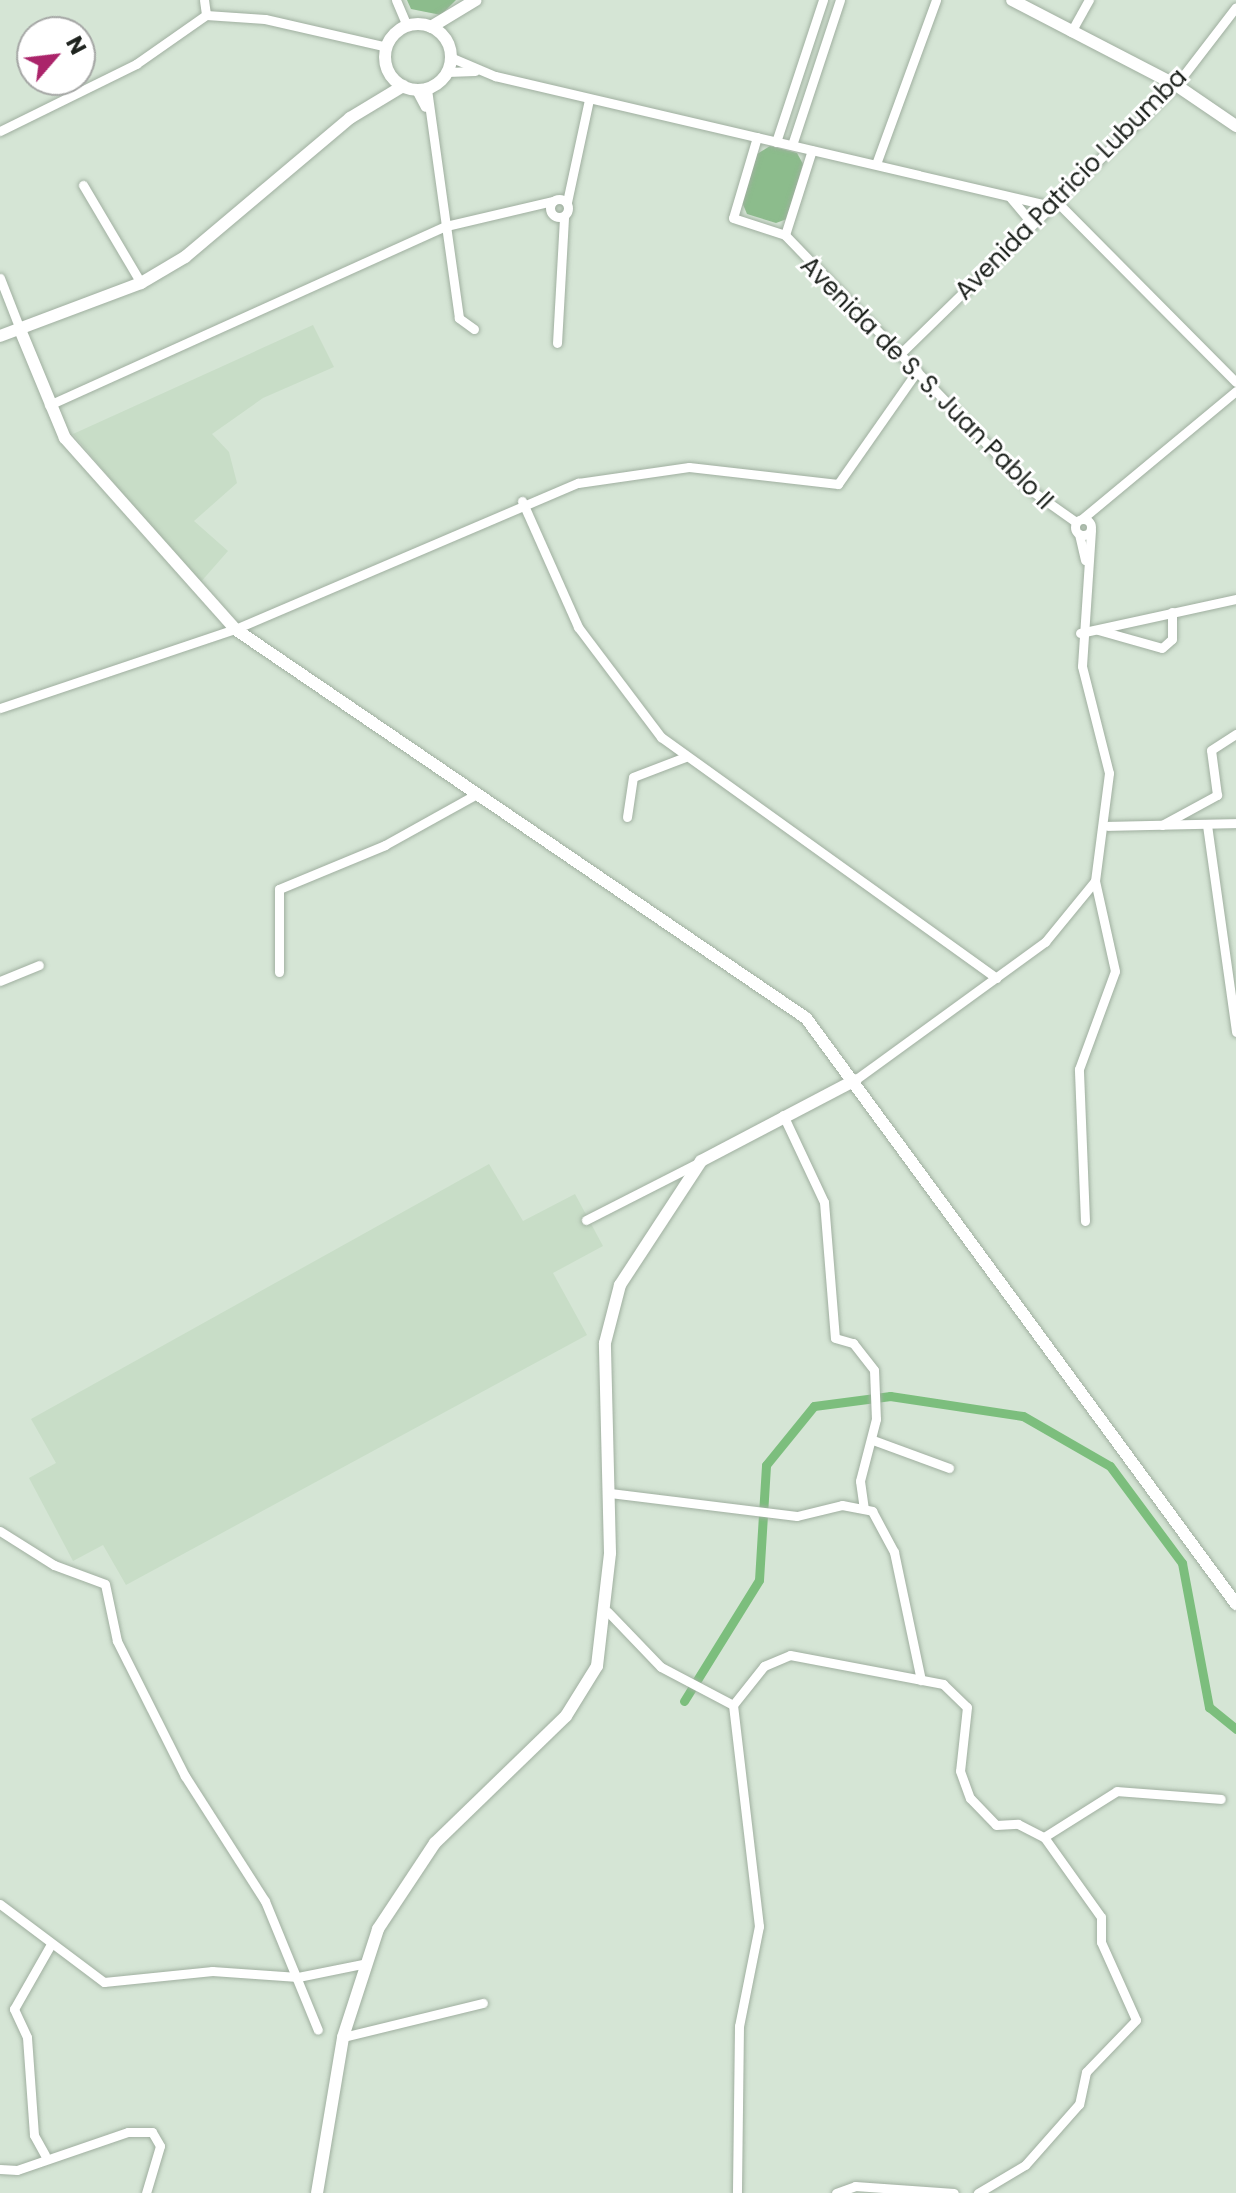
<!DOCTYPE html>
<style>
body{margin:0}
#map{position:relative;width:1236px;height:2193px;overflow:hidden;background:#d5e5d5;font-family:Poppins,sans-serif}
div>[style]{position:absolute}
.built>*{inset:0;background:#c8ddc7}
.green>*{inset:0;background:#8cbc8c}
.canal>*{height:9px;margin:-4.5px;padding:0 4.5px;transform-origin:4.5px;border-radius:4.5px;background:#7cbe7d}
.roads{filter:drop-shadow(0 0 2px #a0afa0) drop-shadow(0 0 2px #a0afa0)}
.minor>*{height:9px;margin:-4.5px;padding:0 4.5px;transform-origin:4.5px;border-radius:4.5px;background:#fff}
.minor>.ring{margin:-4.5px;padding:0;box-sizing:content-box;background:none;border:9px solid #fff;border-radius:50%}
.major>*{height:12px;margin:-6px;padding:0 6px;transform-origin:6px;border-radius:6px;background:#fff}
.major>.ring{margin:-6px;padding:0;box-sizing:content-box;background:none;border:12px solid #fff;border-radius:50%}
span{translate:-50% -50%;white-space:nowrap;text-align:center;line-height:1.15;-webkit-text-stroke:6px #fff;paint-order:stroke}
.street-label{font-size:24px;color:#1e231e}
.north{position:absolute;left:16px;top:16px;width:80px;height:80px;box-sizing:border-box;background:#fff;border:2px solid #a5a7a5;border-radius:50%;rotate:62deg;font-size:22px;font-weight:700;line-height:32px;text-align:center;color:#1e231e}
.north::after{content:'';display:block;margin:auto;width:28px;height:36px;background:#ab246a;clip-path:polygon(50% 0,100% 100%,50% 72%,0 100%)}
</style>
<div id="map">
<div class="built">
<i style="clip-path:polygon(313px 325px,334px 367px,263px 398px,212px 434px,229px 452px,237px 483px,194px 521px,228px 551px,199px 584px,73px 434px)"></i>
<i style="clip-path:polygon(489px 1164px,523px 1221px,575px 1194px,603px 1246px,553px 1273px,587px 1335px,126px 1585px,103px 1545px,73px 1561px,29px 1478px,56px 1463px,31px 1419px)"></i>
</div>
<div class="green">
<i style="clip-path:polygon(407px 0,456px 0,441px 15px,411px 9px)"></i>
<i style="clip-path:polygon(770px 146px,797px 153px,803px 164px,787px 219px,776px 223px,747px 214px,742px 202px,757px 154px)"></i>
</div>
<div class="canal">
<i style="left:684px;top:1701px;width:142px;rotate:-58.2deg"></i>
<i style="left:759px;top:1580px;width:115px;rotate:-86.5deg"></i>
<i style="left:766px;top:1465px;width:76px;rotate:-50.9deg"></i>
<i style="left:814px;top:1406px;width:77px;rotate:-7.5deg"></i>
<i style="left:890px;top:1396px;width:134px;rotate:8.6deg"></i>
<i style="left:1023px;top:1416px;width:100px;rotate:29.9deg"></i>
<i style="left:1110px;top:1466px;width:121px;rotate:53.4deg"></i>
<i style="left:1182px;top:1563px;width:147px;rotate:79.4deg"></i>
<i style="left:1209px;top:1707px;width:35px;rotate:39deg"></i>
</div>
<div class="roads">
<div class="minor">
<i style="left:204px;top:0;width:15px;rotate:82deg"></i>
<i style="left:396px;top:0;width:28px;rotate:67deg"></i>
<i style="left:1071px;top:32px;width:37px;rotate:-61deg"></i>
<i style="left:450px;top:57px;width:49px;rotate:22.9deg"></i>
<i style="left:495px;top:76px;width:571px;rotate:13.16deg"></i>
<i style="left:447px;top:72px;width:28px;rotate:-2deg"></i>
<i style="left:416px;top:90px;width:19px;rotate:62deg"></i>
<i style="left:0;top:131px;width:152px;rotate:-26.2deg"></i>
<i style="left:136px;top:64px;width:85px;rotate:-35deg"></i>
<i style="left:206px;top:15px;width:59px;rotate:3.9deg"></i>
<i style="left:265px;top:19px;width:125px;rotate:12.9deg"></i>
<i style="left:757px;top:137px;width:84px;rotate:106.5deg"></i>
<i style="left:733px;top:218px;width:55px;rotate:18.1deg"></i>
<i style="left:785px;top:235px;width:356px;rotate:46deg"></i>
<i style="left:1032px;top:491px;width:54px;rotate:35.2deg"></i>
<i style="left:776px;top:142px;width:150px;rotate:-71.7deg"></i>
<i style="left:792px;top:145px;width:153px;rotate:-71.7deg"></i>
<i style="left:876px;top:164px;width:175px;rotate:-69.9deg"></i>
<i style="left:83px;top:185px;width:114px;rotate:59.4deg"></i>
<i style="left:1010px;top:197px;width:35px;rotate:50deg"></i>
<i class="ring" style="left:550px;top:199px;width:9px;height:9px"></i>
<i style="left:1056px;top:201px;width:255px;rotate:45.2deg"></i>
<i style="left:567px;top:202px;width:105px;rotate:-77.9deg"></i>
<i style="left:785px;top:235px;width:89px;rotate:-72.4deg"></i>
<i style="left:0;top:278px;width:58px;rotate:68.7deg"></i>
<i style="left:474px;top:329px;width:19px;rotate:-144deg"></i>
<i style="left:459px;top:318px;width:93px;rotate:-98deg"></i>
<i style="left:446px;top:226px;width:110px;rotate:-13.2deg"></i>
<i style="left:557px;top:343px;width:127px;rotate:-86.8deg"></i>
<i style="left:899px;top:355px;width:387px;rotate:-44.3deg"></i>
<i style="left:1176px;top:85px;width:98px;rotate:-52.4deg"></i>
<i style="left:49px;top:405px;width:435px;rotate:-24.3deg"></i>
<i style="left:446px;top:226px;width:138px;rotate:-97.9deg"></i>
<i style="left:522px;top:501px;width:138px;rotate:66deg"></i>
<i style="left:578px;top:627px;width:138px;rotate:53deg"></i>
<i style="left:661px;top:737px;width:413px;rotate:35.7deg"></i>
<i style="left:1083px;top:518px;width:199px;rotate:-39.7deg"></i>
<i class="ring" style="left:1075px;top:519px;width:7px;height:7px"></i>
<i style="left:1079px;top:534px;width:27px;rotate:77deg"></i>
<i style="left:1098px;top:630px;width:66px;rotate:15.7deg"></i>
<i style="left:1162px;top:648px;width:13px;rotate:-42deg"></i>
<i style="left:1172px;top:639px;width:27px;rotate:-90deg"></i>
<i style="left:1080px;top:633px;width:160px;rotate:-12.3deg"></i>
<i style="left:0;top:708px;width:248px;rotate:-18.6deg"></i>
<i style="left:235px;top:629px;width:373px;rotate:-23.1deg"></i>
<i style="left:578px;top:483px;width:112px;rotate:-8.2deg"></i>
<i style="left:689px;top:467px;width:150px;rotate:6.5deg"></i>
<i style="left:838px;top:484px;width:138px;rotate:-55deg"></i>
<i style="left:627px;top:817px;width:40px;rotate:-81.5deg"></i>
<i style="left:633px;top:777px;width:56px;rotate:-21deg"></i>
<i style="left:1162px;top:825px;width:63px;rotate:-28.6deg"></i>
<i style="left:1217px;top:795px;width:45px;rotate:-97.6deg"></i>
<i style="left:1211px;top:750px;width:30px;rotate:-33deg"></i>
<i style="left:1207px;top:825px;width:209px;rotate:82deg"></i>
<i style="left:1108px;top:826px;width:128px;rotate:-1.3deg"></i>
<i style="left:279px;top:972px;width:83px;rotate:-90deg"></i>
<i style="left:279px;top:889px;width:115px;rotate:-22.5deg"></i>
<i style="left:385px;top:845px;width:103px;rotate:-29.1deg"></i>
<i style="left:0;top:981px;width:42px;rotate:-22.3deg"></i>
<i style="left:855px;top:1080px;width:235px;rotate:-36deg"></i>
<i style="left:1045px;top:942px;width:79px;rotate:-50.7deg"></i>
<i style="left:1095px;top:881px;width:109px;rotate:-82.6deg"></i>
<i style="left:1109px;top:773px;width:110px;rotate:-104.2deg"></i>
<i style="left:1082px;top:666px;width:136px;rotate:-86.2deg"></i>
<i style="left:783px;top:1115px;width:96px;rotate:64.8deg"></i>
<i style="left:824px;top:1202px;width:136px;rotate:85.4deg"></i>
<i style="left:835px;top:1338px;width:19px;rotate:16deg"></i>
<i style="left:853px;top:1343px;width:34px;rotate:52deg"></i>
<i style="left:874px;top:1370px;width:49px;rotate:87.7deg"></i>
<i style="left:876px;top:1419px;width:64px;rotate:104.5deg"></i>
<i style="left:860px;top:1481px;width:28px;rotate:82deg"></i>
<i style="left:586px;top:1220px;width:126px;rotate:-27deg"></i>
<i style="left:1085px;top:1221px;width:152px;rotate:-92.3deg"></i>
<i style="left:1079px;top:1069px;width:104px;rotate:-69.8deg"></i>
<i style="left:1115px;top:971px;width:92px;rotate:-102.5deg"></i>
<i style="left:873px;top:1440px;width:81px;rotate:20.2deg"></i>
<i style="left:610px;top:1493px;width:188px;rotate:7deg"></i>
<i style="left:797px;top:1516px;width:46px;rotate:-13.7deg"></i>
<i style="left:842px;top:1505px;width:31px;rotate:11deg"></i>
<i style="left:872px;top:1511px;width:47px;rotate:61.8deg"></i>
<i style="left:894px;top:1552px;width:131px;rotate:78.1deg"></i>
<i style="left:0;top:1531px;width:64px;rotate:32.2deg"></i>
<i style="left:54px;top:1565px;width:54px;rotate:20.4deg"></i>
<i style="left:105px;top:1584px;width:58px;rotate:78.1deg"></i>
<i style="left:117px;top:1641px;width:151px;rotate:63.3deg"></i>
<i style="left:185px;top:1776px;width:148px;rotate:57.4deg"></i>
<i style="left:265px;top:1901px;width:139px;rotate:67.7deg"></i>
<i style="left:608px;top:1612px;width:76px;rotate:46.1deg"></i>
<i style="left:661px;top:1667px;width:81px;rotate:27.8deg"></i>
<i style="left:733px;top:1705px;width:50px;rotate:-51.5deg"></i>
<i style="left:764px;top:1666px;width:28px;rotate:-23deg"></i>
<i style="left:790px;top:1655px;width:156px;rotate:10.7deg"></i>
<i style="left:943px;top:1684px;width:33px;rotate:44deg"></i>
<i style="left:967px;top:1707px;width:64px;rotate:96.2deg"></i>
<i style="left:960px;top:1771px;width:29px;rotate:70deg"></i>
<i style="left:970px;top:1798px;width:37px;rotate:46deg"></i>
<i style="left:996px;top:1825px;width:22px;rotate:-3deg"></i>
<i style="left:1018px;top:1824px;width:29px;rotate:27deg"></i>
<i style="left:1044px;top:1837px;width:98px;rotate:54.5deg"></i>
<i style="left:1101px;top:1917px;width:25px;rotate:90deg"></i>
<i style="left:1101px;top:1942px;width:85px;rotate:65.8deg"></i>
<i style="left:1136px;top:2020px;width:72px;rotate:133.9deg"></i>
<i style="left:1086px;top:2072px;width:33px;rotate:102deg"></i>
<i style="left:1079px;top:2104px;width:81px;rotate:131.5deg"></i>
<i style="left:1025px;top:2165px;width:55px;rotate:149.2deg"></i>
<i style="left:733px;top:1705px;width:223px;rotate:83.3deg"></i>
<i style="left:759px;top:1926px;width:102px;rotate:101.3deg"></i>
<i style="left:739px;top:2026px;width:167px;rotate:90.7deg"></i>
<i style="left:1044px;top:1837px;width:86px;rotate:-32.2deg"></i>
<i style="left:1117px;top:1791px;width:104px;rotate:4.4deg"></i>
<i style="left:0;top:1904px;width:130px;rotate:36.9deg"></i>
<i style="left:104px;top:1982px;width:109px;rotate:-5.8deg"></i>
<i style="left:212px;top:1971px;width:86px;rotate:4deg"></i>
<i style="left:298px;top:1977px;width:65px;rotate:-11.5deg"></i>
<i style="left:343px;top:2037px;width:144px;rotate:-13.7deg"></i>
<i style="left:45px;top:2155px;width:23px;rotate:-119deg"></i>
<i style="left:34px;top:2135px;width:98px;rotate:-94.1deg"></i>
<i style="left:27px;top:2037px;width:31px;rotate:-115deg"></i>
<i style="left:14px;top:2009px;width:73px;rotate:-60.3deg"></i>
<i style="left:0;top:2169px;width:17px;rotate:3deg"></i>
<i style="left:17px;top:2170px;width:117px;rotate:-18.9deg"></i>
<i style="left:128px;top:2132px;width:24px"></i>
<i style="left:152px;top:2132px;width:16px;rotate:60deg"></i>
<i style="left:160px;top:2146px;width:49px;rotate:106.6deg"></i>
<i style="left:836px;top:2193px;width:20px;rotate:-20deg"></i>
<i style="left:855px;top:2186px;width:99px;rotate:4deg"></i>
</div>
<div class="major">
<i style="left:1012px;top:0;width:185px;rotate:27.4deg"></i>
<i style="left:1176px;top:85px;width:73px;rotate:34.3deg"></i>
<i class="ring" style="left:385px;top:24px;width:54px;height:54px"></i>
<i style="left:431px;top:27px;width:52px;rotate:-31deg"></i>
<i style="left:21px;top:332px;width:115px;rotate:67.5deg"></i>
<i style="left:65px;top:438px;width:256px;rotate:48.3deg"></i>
<i style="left:235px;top:629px;width:691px;rotate:34.27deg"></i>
<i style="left:806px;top:1018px;width:727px;rotate:53.73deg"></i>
<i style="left:0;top:336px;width:151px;rotate:-20.6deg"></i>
<i style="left:141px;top:283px;width:51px;rotate:-30.6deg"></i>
<i style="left:185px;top:257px;width:216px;rotate:-40.1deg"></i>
<i style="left:350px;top:118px;width:62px;rotate:-31.1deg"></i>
<i style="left:317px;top:2193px;width:158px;rotate:-80.5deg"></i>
<i style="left:343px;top:2037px;width:114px;rotate:-72deg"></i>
<i style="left:378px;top:1929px;width:103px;rotate:-56.5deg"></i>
<i style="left:435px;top:1843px;width:182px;rotate:-44.1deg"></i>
<i style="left:566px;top:1716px;width:59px;rotate:-58.2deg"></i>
<i style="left:597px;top:1666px;width:114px;rotate:-83.4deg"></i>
<i style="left:610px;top:1553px;width:210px;rotate:-91.4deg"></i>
<i style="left:605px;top:1343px;width:60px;rotate:-75.5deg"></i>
<i style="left:620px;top:1285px;width:148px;rotate:-56.8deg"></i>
<i style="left:701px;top:1161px;width:174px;rotate:-27.7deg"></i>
</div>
</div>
<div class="street-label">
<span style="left:1071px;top:184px;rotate:-45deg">Avenida Patricio Lubumba</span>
<span style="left:927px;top:383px;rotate:45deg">Avenida de S. S. Juan Pablo II</span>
</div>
<div class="north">N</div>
</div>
